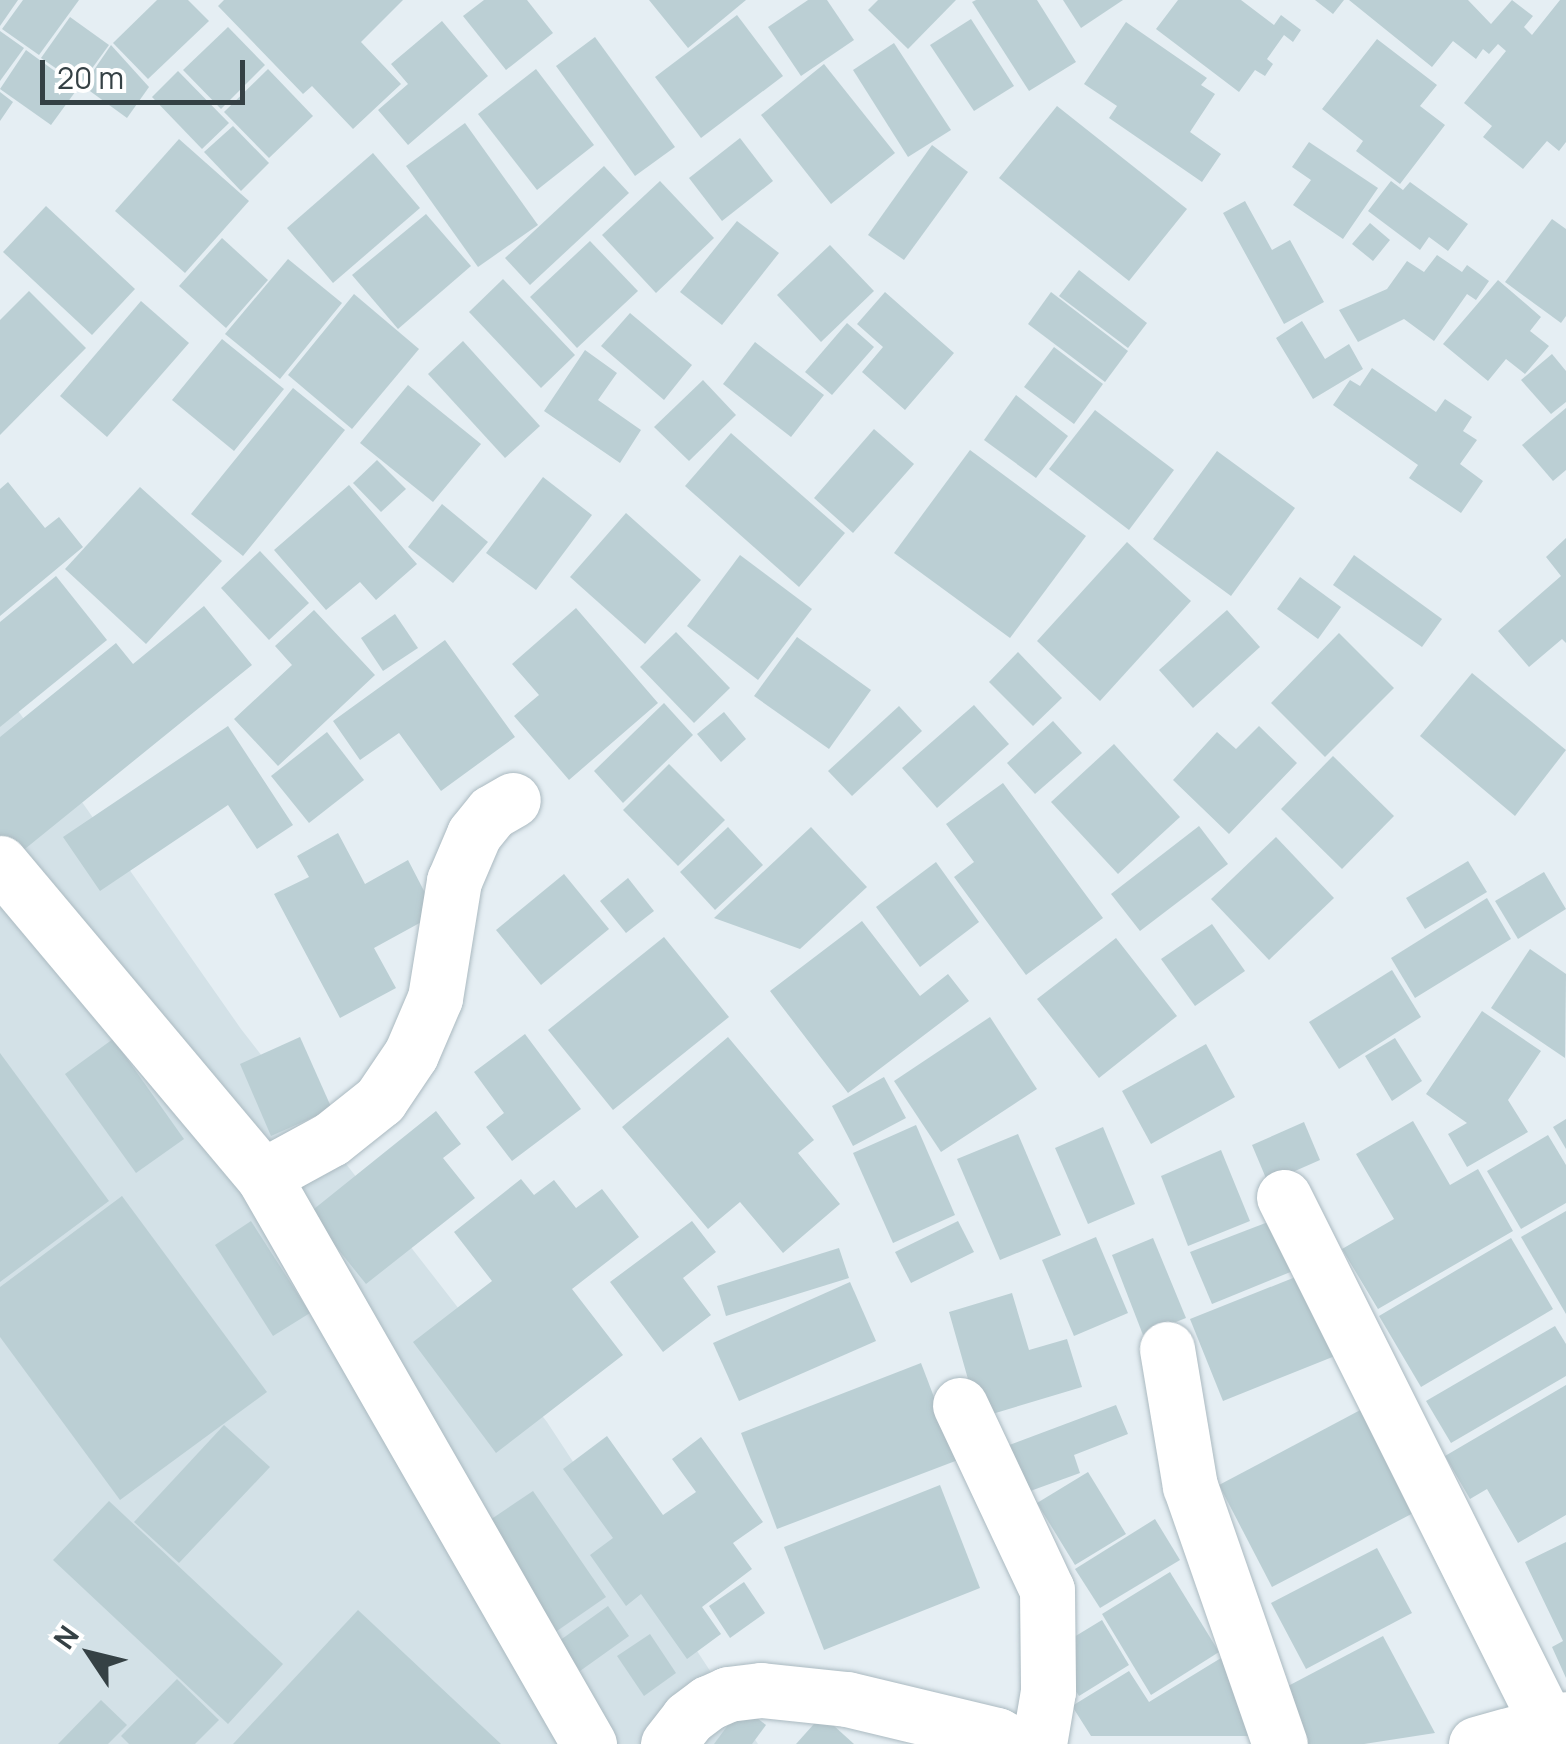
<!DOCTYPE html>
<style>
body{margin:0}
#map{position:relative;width:1566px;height:1744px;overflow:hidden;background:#e5eef3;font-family:Manrope,sans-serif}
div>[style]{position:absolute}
.residential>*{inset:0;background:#d3e1e7}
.building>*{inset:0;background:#bbcfd4}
.roads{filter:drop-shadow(0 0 2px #abbac1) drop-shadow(0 0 2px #abbac1)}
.minor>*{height:55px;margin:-27.5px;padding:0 27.5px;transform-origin:27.5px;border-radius:27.5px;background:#fff}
span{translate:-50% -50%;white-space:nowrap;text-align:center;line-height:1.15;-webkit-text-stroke:8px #fff;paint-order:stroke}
.north{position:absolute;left:40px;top:1604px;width:100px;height:100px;-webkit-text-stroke:8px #fff;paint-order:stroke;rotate:305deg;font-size:28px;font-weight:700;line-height:40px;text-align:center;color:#354145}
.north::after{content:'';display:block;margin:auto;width:35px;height:45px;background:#354145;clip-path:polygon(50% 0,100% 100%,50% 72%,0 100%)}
.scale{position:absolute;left:40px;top:60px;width:205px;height:45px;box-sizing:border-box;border:5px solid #354145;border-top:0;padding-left:12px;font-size:30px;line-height:35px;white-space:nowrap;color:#354145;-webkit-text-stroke:8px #fff;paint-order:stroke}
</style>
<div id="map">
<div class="residential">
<i style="clip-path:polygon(0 685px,241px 1029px,547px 1422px,758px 1744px,0 1744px)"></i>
</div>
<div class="building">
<i style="clip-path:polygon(0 0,18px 0,0 26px)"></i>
<i style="clip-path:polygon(23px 0,79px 0,39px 55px,2px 29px)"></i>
<i style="clip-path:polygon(157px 0,188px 0,209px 21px,148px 79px,113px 43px)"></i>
<i style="clip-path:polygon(224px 0,403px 0,361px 42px,401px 84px,353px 129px,312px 86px,303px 94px,218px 6px)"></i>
<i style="clip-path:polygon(484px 0,527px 0,553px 33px,506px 70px,463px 16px)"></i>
<i style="clip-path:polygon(649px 0,746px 0,688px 48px)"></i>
<i style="clip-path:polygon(808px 0,827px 0,854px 40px,801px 76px,768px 27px)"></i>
<i style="clip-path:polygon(878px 0,956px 0,908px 49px,868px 10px)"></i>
<i style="clip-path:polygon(976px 0,1037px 0,1076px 62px,1029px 91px,972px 2px)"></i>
<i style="clip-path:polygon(1063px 0,1123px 0,1081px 28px)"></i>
<i style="clip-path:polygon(1178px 0,1241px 0,1274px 25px,1281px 15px,1301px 30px,1293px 42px,1284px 35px,1267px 59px,1273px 64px,1265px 76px,1255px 70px,1239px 92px,1156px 29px)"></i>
<i style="clip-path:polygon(1315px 0,1344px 0,1333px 14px)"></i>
<i style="clip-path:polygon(1349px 0,1468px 0,1491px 24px,1512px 0,1533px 16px,1524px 27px,1532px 35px,1560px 0,1566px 0,1566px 142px,1559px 151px,1547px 141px,1523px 169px,1483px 137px,1492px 126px,1464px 103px,1506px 51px,1498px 44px,1489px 54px,1483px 49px,1476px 59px,1453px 41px,1432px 67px)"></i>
<i style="clip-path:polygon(737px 15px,783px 76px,701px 138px,655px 77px)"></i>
<i style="clip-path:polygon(70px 17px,109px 45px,80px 85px,41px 58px)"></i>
<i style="clip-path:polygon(971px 19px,1014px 86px,974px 111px,930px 45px)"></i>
<i style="clip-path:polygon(442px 21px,488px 76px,408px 145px,378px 110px,408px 84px,391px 64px)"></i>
<i style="clip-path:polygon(1126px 22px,1207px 78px,1201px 85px,1215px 94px,1190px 132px,1221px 154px,1202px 182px,1109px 118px,1117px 106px,1084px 84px)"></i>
<i style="clip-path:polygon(228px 27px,265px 65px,221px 109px,183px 70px)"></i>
<i style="clip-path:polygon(0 31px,24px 48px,0 81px)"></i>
<i style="clip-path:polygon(595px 37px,675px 147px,635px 176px,556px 66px)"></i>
<i style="clip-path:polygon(1377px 39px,1437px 85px,1420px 106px,1445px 125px,1400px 184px,1356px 151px,1363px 141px,1322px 109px)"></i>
<i style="clip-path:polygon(894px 43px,951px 130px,908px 157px,853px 70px)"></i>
<i style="clip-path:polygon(111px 45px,149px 87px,127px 118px,83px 86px)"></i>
<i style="clip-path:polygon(26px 50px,78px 88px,51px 125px,0 89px)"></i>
<i style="clip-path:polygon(824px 64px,895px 153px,831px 204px,761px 115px)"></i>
<i style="clip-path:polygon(268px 69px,313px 116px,269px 158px,224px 112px)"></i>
<i style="clip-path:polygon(536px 69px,594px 145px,537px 190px,478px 114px)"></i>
<i style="clip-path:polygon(178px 71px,229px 123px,202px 149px,152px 97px)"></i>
<i style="clip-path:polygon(0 92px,13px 102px,0 121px)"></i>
<i style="clip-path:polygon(1057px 106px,1187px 209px,1129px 281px,999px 178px)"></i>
<i style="clip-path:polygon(465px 123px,538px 225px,478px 267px,406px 166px)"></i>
<i style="clip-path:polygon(233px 126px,269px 163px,241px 191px,204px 152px)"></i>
<i style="clip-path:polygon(740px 138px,773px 181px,722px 221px,689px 178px)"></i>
<i style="clip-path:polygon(179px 139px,249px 201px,185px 273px,115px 211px)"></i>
<i style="clip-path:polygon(1309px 142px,1378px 188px,1343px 239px,1293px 205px,1311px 180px,1292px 167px)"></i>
<i style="clip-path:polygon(932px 145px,968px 172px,904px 260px,868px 235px)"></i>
<i style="clip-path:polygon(373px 153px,420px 208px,333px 283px,287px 228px)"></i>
<i style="clip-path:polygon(604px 166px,629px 193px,530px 285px,505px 258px)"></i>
<i style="clip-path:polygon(660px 181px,714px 238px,656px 293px,602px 235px)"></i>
<i style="clip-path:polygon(1391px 181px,1403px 190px,1410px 182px,1468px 224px,1448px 251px,1429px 237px,1420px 250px,1368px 211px)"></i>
<i style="clip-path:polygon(1245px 201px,1272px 250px,1290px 240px,1324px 302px,1284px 324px,1223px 213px)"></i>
<i style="clip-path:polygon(46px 206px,135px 289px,92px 335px,3px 252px)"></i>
<i style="clip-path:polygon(426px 214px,471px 266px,398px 329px,352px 275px)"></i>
<i style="clip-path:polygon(1552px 219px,1566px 229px,1566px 316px,1561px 323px,1505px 282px)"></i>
<i style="clip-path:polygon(737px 221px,779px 253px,722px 325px,680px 292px)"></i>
<i style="clip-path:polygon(1370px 223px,1390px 240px,1373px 261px,1352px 244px)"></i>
<i style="clip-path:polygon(222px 238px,268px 280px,226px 328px,179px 286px)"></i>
<i style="clip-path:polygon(590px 241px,638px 291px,577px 348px,530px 297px)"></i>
<i style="clip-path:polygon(830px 245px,874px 291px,821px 342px,777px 295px)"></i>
<i style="clip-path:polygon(1437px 255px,1462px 272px,1467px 265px,1489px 281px,1476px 300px,1467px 294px,1434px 341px,1404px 319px,1358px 342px,1339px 310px,1387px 289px,1407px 261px,1424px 272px)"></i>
<i style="clip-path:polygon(288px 259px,342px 303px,280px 379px,225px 334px)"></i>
<i style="clip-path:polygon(1079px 270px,1147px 323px,1128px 348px,1059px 296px)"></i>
<i style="clip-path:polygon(503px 279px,575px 355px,541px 388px,469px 312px)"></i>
<i style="clip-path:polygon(1498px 280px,1541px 317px,1530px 331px,1549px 346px,1525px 374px,1506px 359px,1488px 381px,1443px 344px)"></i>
<i style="clip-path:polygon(29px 291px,86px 348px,0 435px,0 320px)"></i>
<i style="clip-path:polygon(885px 292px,954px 353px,905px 410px,862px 372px,883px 347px,857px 324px)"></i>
<i style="clip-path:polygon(1051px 292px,1128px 351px,1105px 382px,1028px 324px)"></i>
<i style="clip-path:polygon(354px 294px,419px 349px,352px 429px,288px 375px)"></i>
<i style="clip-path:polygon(141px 301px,189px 343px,107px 437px,60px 396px)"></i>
<i style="clip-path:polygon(630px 313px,692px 365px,664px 400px,601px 346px)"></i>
<i style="clip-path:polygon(1302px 321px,1325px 359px,1349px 344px,1363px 369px,1313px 399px,1276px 338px)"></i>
<i style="clip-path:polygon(847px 323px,874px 347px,832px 395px,805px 372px)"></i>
<i style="clip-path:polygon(222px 339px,284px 389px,234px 451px,172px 400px)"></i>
<i style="clip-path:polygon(463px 341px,540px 426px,505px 458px,428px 374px)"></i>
<i style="clip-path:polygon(755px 342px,824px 395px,791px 437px,723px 384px)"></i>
<i style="clip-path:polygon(1054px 347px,1103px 384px,1074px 424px,1024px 387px)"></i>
<i style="clip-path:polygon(585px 350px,617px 373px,598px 400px,641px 430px,620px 463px,544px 411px)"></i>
<i style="clip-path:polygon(1552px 354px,1566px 371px,1566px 402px,1551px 414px,1521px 380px)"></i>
<i style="clip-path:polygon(1372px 368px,1436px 412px,1445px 399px,1472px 417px,1463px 431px,1477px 440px,1460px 464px,1483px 481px,1461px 513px,1409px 478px,1418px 465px,1333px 405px,1350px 380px,1360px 386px)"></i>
<i style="clip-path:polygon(703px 380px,736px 415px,689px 461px,654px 427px)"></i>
<i style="clip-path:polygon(408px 385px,481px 444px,433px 502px,360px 443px)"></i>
<i style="clip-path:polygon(293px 388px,345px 430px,243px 556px,191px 514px)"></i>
<i style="clip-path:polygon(1016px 395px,1068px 436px,1036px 478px,984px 440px)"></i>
<i style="clip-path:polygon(1566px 408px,1566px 470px,1553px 481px,1522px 445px)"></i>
<i style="clip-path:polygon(1095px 410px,1174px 470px,1129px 530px,1049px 469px)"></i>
<i style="clip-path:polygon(874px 429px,914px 464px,853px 533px,814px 498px)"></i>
<i style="clip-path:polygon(731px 433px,845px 533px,799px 587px,685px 486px)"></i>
<i style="clip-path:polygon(970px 450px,1086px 536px,1010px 638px,894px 553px)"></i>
<i style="clip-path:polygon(1217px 451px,1295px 508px,1231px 596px,1153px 539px)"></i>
<i style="clip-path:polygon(377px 460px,406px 489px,381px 512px,353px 483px)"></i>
<i style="clip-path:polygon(543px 477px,592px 515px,536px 590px,486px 553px)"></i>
<i style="clip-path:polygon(8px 482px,45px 528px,59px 517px,83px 547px,0 616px,0 489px)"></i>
<i style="clip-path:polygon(349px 485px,417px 564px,376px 600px,360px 582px,326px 610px,274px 550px)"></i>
<i style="clip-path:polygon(140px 487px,222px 561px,146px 644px,65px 569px)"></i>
<i style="clip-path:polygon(442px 504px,488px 542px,453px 583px,408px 547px)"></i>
<i style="clip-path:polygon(626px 513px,701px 580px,645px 644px,570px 577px)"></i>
<i style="clip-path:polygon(1566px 538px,1566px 643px,1562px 639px,1529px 667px,1498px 631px,1561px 576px,1546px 557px)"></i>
<i style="clip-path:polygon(1127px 542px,1191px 601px,1100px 701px,1037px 641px)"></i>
<i style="clip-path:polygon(260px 551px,309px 603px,269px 640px,221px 588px)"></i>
<i style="clip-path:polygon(740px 555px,812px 609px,758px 680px,687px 626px)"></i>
<i style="clip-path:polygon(1354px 555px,1442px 619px,1422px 647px,1333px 585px)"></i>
<i style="clip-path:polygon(56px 576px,107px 640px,0 727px,0 622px)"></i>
<i style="clip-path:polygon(1300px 577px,1341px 607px,1318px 639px,1277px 609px)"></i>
<i style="clip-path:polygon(204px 606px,252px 665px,15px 857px,0 839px,0 737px,116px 643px,133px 664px)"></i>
<i style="clip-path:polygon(576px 608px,658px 703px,569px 780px,514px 716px,539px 695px,512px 664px)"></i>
<i style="clip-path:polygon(314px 610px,375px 675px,278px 766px,234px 719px,292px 665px,275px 646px)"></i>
<i style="clip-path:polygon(1227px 610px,1260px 647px,1193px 708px,1159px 670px)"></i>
<i style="clip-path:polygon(395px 614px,418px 648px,383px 671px,361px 638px)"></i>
<i style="clip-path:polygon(676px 632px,730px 688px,694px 723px,640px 667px)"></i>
<i style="clip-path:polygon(1339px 633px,1394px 688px,1325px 757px,1271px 703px)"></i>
<i style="clip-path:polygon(797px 637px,871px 690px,829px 749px,754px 696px)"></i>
<i style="clip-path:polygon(445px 640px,515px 737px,441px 791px,399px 733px,360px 760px,333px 721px)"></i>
<i style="clip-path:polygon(1018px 652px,1062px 698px,1033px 726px,989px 682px)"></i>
<i style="clip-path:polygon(1472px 673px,1566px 750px,1515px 816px,1420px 736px)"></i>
<i style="clip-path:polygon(664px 703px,693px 735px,623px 803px,594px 771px)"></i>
<i style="clip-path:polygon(974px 705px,1009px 744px,937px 808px,902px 768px)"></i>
<i style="clip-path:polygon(899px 706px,922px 731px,852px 796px,828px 771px)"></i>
<i style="clip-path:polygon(724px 712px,746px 739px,721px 762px,697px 734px)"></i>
<i style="clip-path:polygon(1053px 721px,1082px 753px,1035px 794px,1007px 763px)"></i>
<i style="clip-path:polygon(228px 726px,293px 825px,257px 849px,228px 805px,100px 891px,63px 837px)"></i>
<i style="clip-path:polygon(1259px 726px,1297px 763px,1229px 834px,1173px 780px,1217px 732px,1236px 749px)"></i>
<i style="clip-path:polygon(327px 732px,364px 780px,309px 823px,271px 776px)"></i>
<i style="clip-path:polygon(1114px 744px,1180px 817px,1118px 874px,1051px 802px)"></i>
<i style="clip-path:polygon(1333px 756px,1394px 816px,1342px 869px,1281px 809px)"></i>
<i style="clip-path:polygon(669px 764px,725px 820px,678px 866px,623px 810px)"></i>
<i style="clip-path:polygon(1003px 783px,1103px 918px,1026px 975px,954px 877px,974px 862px,946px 824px)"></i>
<i style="clip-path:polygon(1199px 826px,1228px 864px,1140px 931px,1111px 894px)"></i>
<i style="clip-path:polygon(728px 827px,763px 865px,715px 910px,680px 872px)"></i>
<i style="clip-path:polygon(811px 827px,867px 887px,800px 949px,714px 918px)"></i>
<i style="clip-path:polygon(338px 833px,365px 884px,408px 860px,436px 914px,374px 948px,396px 988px,340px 1018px,274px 894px,309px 877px,297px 856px)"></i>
<i style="clip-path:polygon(1276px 837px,1334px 898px,1269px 960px,1211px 899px)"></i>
<i style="clip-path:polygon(1468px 861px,1487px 892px,1425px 929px,1406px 898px)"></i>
<i style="clip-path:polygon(936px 862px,979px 922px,920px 967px,876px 907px)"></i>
<i style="clip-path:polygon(1544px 872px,1566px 909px,1518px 939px,1495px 901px)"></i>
<i style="clip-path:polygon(564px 874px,609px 929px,541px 985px,496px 930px)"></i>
<i style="clip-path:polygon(628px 878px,654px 911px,626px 933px,600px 901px)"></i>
<i style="clip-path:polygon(1487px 898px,1511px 939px,1415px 998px,1391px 958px)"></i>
<i style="clip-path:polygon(862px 921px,920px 996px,948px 974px,969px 1001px,848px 1093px,770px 991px)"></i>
<i style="clip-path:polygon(1212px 924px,1245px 971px,1195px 1006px,1161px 959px)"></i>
<i style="clip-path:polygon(664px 937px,729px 1017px,613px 1110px,548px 1030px)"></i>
<i style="clip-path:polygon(1116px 938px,1177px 1016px,1099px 1078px,1037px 999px)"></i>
<i style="clip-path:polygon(1530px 949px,1566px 974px,1565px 1058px,1491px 1008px)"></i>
<i style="clip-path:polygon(1392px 970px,1421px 1017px,1339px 1069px,1309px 1022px)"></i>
<i style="clip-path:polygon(1482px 1011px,1541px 1051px,1508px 1100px,1528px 1132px,1467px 1167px,1448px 1134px,1467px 1123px,1426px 1094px)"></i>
<i style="clip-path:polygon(990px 1017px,1037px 1089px,941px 1152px,894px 1081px)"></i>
<i style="clip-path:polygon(525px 1034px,581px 1109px,512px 1161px,486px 1127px,504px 1113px,474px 1072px)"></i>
<i style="clip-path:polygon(300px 1037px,332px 1109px,271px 1136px,240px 1064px)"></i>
<i style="clip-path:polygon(728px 1037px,814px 1140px,798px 1153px,840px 1204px,783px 1253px,740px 1202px,708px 1229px,622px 1127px)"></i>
<i style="clip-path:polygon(1395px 1038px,1422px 1081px,1392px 1101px,1365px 1056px)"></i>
<i style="clip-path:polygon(113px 1039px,184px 1139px,136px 1173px,65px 1074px)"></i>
<i style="clip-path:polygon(1206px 1044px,1235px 1097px,1151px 1144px,1122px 1091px)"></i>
<i style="clip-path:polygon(0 1053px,109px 1201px,0 1282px)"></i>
<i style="clip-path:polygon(884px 1077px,906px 1118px,853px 1146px,832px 1106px)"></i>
<i style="clip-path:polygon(436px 1111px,461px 1144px,443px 1158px,475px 1198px,366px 1284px,309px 1213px)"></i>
<i style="clip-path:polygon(1566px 1119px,1566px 1149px,1553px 1127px)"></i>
<i style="clip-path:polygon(1413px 1121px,1450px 1185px,1478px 1169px,1513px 1231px,1378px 1309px,1342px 1249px,1394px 1219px,1356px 1154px)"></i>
<i style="clip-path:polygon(1304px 1122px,1320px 1160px,1268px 1183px,1252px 1145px)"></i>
<i style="clip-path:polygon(916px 1125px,955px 1215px,893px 1243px,853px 1153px)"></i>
<i style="clip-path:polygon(1103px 1127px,1135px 1204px,1088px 1224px,1055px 1148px)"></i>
<i style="clip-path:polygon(1018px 1134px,1061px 1235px,1000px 1260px,957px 1159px)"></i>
<i style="clip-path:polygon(1548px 1135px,1566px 1165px,1566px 1203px,1521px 1229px,1487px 1171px)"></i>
<i style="clip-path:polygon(1221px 1150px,1250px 1221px,1188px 1246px,1161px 1176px)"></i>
<i style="clip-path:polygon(521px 1179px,534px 1195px,554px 1180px,576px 1208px,602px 1189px,639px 1237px,572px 1289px,623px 1355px,496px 1453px,413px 1342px,492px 1281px,454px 1232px)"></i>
<i style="clip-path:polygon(122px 1196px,267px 1392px,120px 1500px,0 1337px,0 1287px)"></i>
<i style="clip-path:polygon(1566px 1211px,1566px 1314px,1521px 1237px)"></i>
<i style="clip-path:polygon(1273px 1220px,1293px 1271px,1212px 1304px,1190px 1252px)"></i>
<i style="clip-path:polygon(251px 1221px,310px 1313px,273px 1336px,215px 1245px)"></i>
<i style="clip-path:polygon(692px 1221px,716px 1252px,683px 1278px,711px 1315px,663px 1352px,610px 1282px)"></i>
<i style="clip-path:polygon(958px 1221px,974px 1252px,911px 1283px,895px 1252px)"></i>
<i style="clip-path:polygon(1096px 1237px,1128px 1313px,1074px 1336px,1042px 1260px)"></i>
<i style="clip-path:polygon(1153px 1238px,1186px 1318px,1143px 1335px,1112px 1255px)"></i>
<i style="clip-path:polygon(1511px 1238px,1553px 1309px,1421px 1387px,1379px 1316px)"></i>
<i style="clip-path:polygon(839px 1248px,849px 1278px,726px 1316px,717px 1286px)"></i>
<i style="clip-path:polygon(1303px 1274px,1335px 1356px,1223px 1401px,1190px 1319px)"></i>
<i style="clip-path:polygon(850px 1282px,876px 1341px,739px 1401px,713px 1343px)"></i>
<i style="clip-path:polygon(1012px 1293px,1029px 1350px,1067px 1339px,1082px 1387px,979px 1418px,949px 1312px)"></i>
<i style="clip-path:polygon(1555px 1326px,1566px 1344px,1566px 1376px,1451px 1443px,1426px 1401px)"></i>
<i style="clip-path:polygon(921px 1363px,958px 1460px,777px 1529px,741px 1433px)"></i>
<i style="clip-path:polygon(1566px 1385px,1566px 1515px,1518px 1543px,1487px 1489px,1470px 1499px,1445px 1456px)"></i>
<i style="clip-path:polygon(1116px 1405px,1128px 1434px,1074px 1455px,1080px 1473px,1022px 1494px,1004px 1447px)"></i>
<i style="clip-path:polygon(1366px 1407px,1419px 1510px,1272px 1587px,1219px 1485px)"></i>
<i style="clip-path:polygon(224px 1425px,270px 1467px,179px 1563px,134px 1522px)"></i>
<i style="clip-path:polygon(607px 1436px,663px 1515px,696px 1492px,672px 1459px,701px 1437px,763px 1522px,733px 1543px,752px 1569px,702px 1607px,721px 1634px,687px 1659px,641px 1594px,626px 1606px,590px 1555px,613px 1538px,563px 1469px)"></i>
<i style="clip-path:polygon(1088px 1472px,1126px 1534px,1075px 1565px,1037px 1503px)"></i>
<i style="clip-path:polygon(940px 1485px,980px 1588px,824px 1650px,784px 1547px)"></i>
<i style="clip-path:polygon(533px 1491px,606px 1597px,554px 1633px,481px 1526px)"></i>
<i style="clip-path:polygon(109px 1501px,283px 1664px,228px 1724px,53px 1560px)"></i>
<i style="clip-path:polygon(1155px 1519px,1180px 1560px,1100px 1608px,1075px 1569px)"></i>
<i style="clip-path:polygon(1566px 1542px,1566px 1678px,1552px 1647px,1563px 1641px,1525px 1562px)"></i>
<i style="clip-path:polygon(1377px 1548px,1412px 1613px,1306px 1669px,1271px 1603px)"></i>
<i style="clip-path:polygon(1170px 1572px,1219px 1652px,1151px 1695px,1102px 1614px)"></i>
<i style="clip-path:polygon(744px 1582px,765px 1613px,730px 1638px,709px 1606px)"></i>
<i style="clip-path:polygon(608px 1606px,629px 1636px,580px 1671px,559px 1641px)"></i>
<i style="clip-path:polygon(358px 1610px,501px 1744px,233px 1744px)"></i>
<i style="clip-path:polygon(1102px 1620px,1129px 1665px,1079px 1696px,1051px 1651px)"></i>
<i style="clip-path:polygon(650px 1634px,676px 1673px,644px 1696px,617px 1656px)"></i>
<i style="clip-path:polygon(1383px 1636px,1435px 1733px,1364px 1744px,1298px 1744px,1271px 1695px)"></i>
<i style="clip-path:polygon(1221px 1658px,1263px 1736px,1091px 1736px,1072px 1706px,1129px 1671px,1149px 1702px)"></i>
<i style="clip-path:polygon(177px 1679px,219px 1720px,195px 1744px,129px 1744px,121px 1736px)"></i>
<i style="clip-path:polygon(101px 1700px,127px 1725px,108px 1744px,58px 1744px)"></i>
<i style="clip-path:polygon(742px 1706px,766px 1725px,752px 1744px,714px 1744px)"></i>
<i style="clip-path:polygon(822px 1715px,854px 1744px,796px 1744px)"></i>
</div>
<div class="roads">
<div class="minor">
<i style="left:0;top:863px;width:409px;rotate:50deg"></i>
<i style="left:263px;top:1176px;width:655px;rotate:60.15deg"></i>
<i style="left:263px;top:1176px;width:77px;rotate:-28.6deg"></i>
<i style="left:331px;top:1139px;width:63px;rotate:-38.5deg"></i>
<i style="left:380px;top:1100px;width:55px;rotate:-56deg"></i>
<i style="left:411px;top:1054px;width:61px;rotate:-66.8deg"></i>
<i style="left:435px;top:998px;width:119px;rotate:-80.8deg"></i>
<i style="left:454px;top:881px;width:51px;rotate:-66.9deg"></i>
<i style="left:474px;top:834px;width:28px;rotate:-51deg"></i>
<i style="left:492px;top:812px;width:24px;rotate:-30deg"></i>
<i style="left:1284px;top:1197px;width:590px;rotate:63.43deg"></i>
<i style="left:1167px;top:1349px;width:139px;rotate:80.5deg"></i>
<i style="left:1190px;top:1486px;width:273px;rotate:70.8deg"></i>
<i style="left:960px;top:1405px;width:204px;rotate:64.8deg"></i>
<i style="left:1047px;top:1590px;width:101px;rotate:89.4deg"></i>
<i style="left:1048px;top:1691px;width:54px;rotate:99.6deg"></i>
<i style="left:668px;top:1744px;width:33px;rotate:-52deg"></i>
<i style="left:688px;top:1718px;width:25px;rotate:-37deg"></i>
<i style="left:708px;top:1703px;width:22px;rotate:-24deg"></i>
<i style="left:728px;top:1694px;width:33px;rotate:-7deg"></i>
<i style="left:761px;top:1690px;width:86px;rotate:6deg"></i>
<i style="left:847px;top:1699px;width:154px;rotate:13.5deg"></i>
<i style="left:997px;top:1735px;width:18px;rotate:29deg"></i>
<i style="left:1476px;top:1744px;width:93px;rotate:-15.5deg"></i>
</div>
</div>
<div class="north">N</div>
<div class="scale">20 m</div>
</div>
